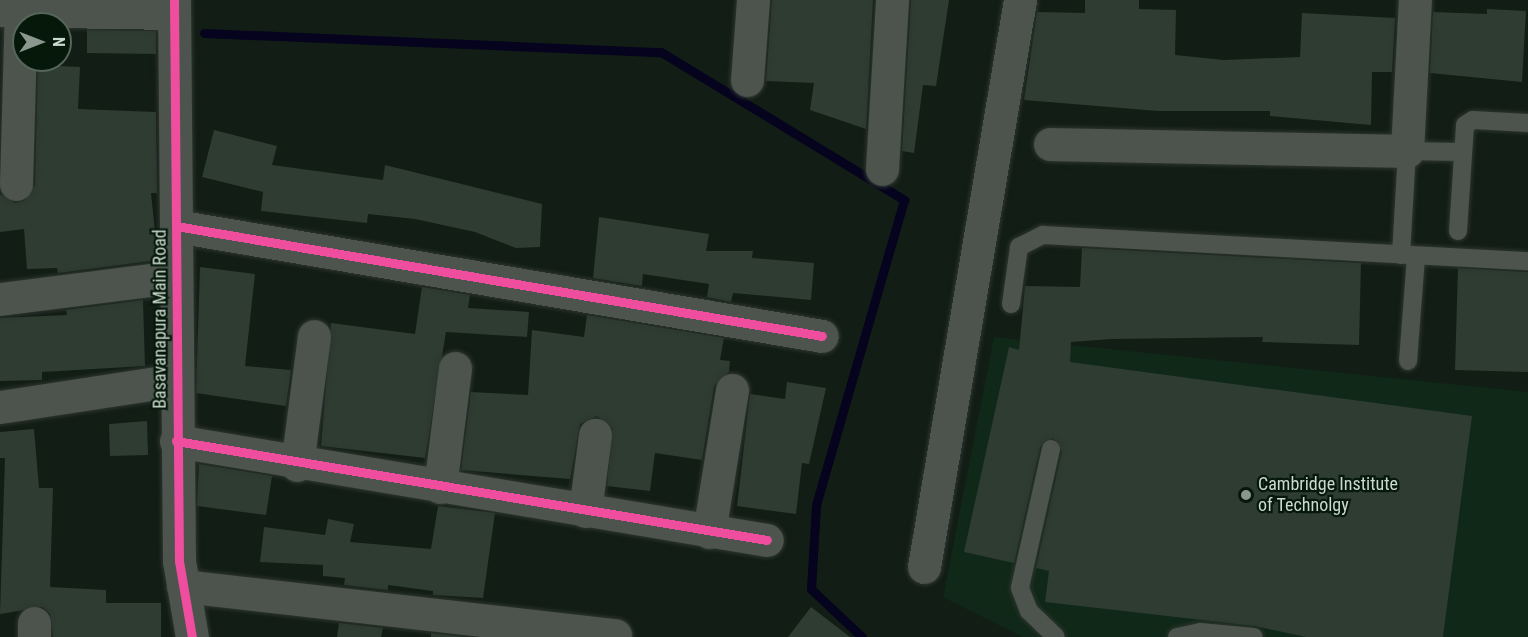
<!DOCTYPE html>
<style>
body{margin:0}
#map{position:relative;width:1528px;height:637px;overflow:hidden;background:#121d15;font-family:"Roboto Condensed",sans-serif}
div>[style]{position:absolute}
.built>*{inset:0;background:#102817}
.stream>*{height:9px;margin:-4.5px;padding:0 4.5px;transform-origin:4.5px;border-radius:4.5px;background:#05031e}
.building>*{inset:0;background:#2e3c32}
.roads{filter:drop-shadow(0 0 2px #2d352f) drop-shadow(0 0 2px #2d352f)}
.service>*{height:18px;margin:-9px;padding:0 9px;transform-origin:9px;border-radius:9px;background:#4d544e}
.minor>*{height:33px;margin:-16.5px;padding:0 16.5px;transform-origin:16.5px;border-radius:16.5px;background:#4d544e}
.tertiary>*{height:33px;margin:-16.5px;padding:0 16.5px;transform-origin:16.5px;border-radius:16.5px;background:#4d544e}
.cycleway>*{height:9px;margin:-4.5px;padding:0 4.5px;transform-origin:4.5px;border-radius:4.5px;background:#ef4d9e}
.dots>*{width:16px;height:16px;translate:-50% -50%;box-sizing:border-box;border:3px solid #05180a;border-radius:50%}
span{translate:-50% -50%;white-space:nowrap;text-align:center;line-height:1.15;-webkit-text-stroke:4.5px #05180a;paint-order:stroke}
.street-label{font-size:18px;color:#ccd9cf}
.poi-label{font-size:18px;color:#ccd9cf}
.left{translate:0 -50%;text-align:left}
.north{position:absolute;left:12px;top:12px;width:60px;height:60px;box-sizing:border-box;background:#05180a;border:2px solid #556559;border-radius:50%;rotate:90deg;font-size:16px;font-weight:700;line-height:24px;text-align:center;color:#ccd9cf}
.north::after{content:'';display:block;margin:auto;width:21px;height:27px;background:#8b978e;clip-path:polygon(50% 0,100% 100%,50% 72%,0 100%)}
</style>
<div id="map">
<div class="built">
<i style="clip-path:polygon(994px 337px,1528px 392px,1528px 637px,1023px 637px,943px 597px)"></i>
</div>
<div class="stream">
<i style="left:204px;top:33px;width:457px;rotate:2.4deg"></i>
<i style="left:661px;top:52px;width:285px;rotate:31.3deg"></i>
<i style="left:904px;top:200px;width:317px;rotate:106.1deg"></i>
<i style="left:816px;top:505px;width:84px;rotate:93.4deg"></i>
<i style="left:811px;top:589px;width:70px;rotate:43.3deg"></i>
</div>
<div class="building">
<i style="clip-path:polygon(772px 0,873px 0,866px 129px,810px 110px,814px 83px,766px 81px)"></i>
<i style="clip-path:polygon(911px 0,949px 0,936px 86px,923px 85px,914px 153px,902px 151px)"></i>
<i style="clip-path:polygon(1085px 0,1139px 0,1139px 9px,1176px 10px,1175px 55px,1224px 60px,1300px 57px,1302px 13px,1395px 18px,1392px 72px,1372px 72px,1371px 125px,1270px 116px,1270px 111px,1158px 111px,1024px 100px,1037px 12px,1085px 13px)"></i>
<i style="clip-path:polygon(1487px 9px,1526px 11px,1522px 82px,1430px 73px,1433px 12px,1487px 14px)"></i>
<i style="clip-path:polygon(87px 30px,156px 31px,156px 54px,87px 53px)"></i>
<i style="clip-path:polygon(38px 65px,80px 67px,78px 109px,156px 112px,157px 193px,151px 193px,158px 260px,58px 273px,57px 268px,27px 269px,24px 229px,0 232px,0 194px,15px 203px,24px 201px,35px 185px)"></i>
<i style="clip-path:polygon(214px 130px,277px 146px,272px 165px,383px 180px,385px 165px,542px 204px,540px 247px,516px 248px,475px 232px,415px 219px,368px 214px,367px 223px,261px 211px,263px 192px,202px 177px)"></i>
<i style="clip-path:polygon(599px 217px,709px 234px,706px 251px,753px 251px,752px 258px,814px 263px,811px 300px,733px 293px,731px 302px,707px 297px,709px 284px,643px 274px,642px 286px,593px 278px)"></i>
<i style="clip-path:polygon(1082px 248px,1361px 263px,1359px 345px,1262px 342px,1263px 337px,1111px 339px,1071px 342px,1070px 362px,1472px 416px,1443px 637px,1306px 637px,1255px 626px,1045px 602px,1049px 571px,1036px 568px,1062px 451px,1053px 438px,1040px 447px,1014px 563px,964px 552px,1009px 347px,1019px 350px,1025px 286px,1080px 287px)"></i>
<i style="clip-path:polygon(200px 267px,255px 274px,245px 366px,291px 370px,286px 406px,196px 393px)"></i>
<i style="clip-path:polygon(1458px 268px,1528px 272px,1528px 372px,1455px 370px)"></i>
<i style="clip-path:polygon(422px 287px,470px 295px,468px 308px,529px 312px,527px 337px,446px 332px,425px 458px,321px 446px,331px 323px,415px 334px)"></i>
<i style="clip-path:polygon(143px 300px,145px 366px,42px 372px,42px 380px,0 381px,0 318px,67px 315px,66px 310px)"></i>
<i style="clip-path:polygon(587px 315px,724px 338px,720px 360px,730px 361px,729px 372px,714px 386px,702px 460px,655px 453px,650px 491px,607px 486px,612px 428px,597px 416px,580px 424px,570px 479px,461px 470px,471px 392px,528px 395px,532px 330px,584px 337px)"></i>
<i style="clip-path:polygon(787px 382px,826px 388px,809px 464px,802px 463px,796px 514px,737px 506px,750px 394px,785px 399px)"></i>
<i style="clip-path:polygon(147px 421px,148px 455px,110px 456px,109px 424px)"></i>
<i style="clip-path:polygon(34px 429px,39px 488px,53px 488px,50px 587px,106px 590px,106px 603px,161px 603px,161px 637px,53px 637px,50px 614px,43px 607px,0 614px,5px 458px,0 458px,0 432px)"></i>
<i style="clip-path:polygon(199px 464px,272px 476px,266px 515px,197px 506px)"></i>
<i style="clip-path:polygon(438px 506px,495px 513px,483px 598px,433px 595px,433px 591px,388px 585px,388px 590px,344px 585px,345px 578px,323px 576px,323px 565px,260px 562px,264px 527px,325px 535px,328px 519px,354px 524px,350px 542px,431px 549px)"></i>
<i style="clip-path:polygon(811px 607px,850px 637px,788px 637px)"></i>
<i style="clip-path:polygon(339px 623px,383px 628px,381px 637px,337px 637px)"></i>
<i style="clip-path:polygon(431px 633px,466px 637px,431px 637px)"></i>
</div>
<div class="roads">
<div class="service">
<i style="left:1458px;top:231px;width:106px;rotate:-86.2deg"></i>
<i style="left:1465px;top:125px;width:9px;rotate:-32deg"></i>
<i style="left:1473px;top:120px;width:55px;rotate:3.1deg"></i>
<i style="left:1401px;top:255px;width:104px;rotate:-86.7deg"></i>
<i style="left:1407px;top:151px;width:53px;rotate:1.1deg"></i>
<i style="left:1011px;top:304px;width:58px;rotate:-82deg"></i>
<i style="left:1019px;top:247px;width:27px;rotate:-27deg"></i>
<i style="left:1043px;top:235px;width:486px;rotate:3.1deg"></i>
<i style="left:1408px;top:361px;width:105px;rotate:-85.6deg"></i>
<i style="left:1051px;top:449px;width:142px;rotate:102.6deg"></i>
<i style="left:1020px;top:588px;width:25px;rotate:69deg"></i>
<i style="left:1029px;top:611px;width:37px;rotate:44deg"></i>
<i style="left:1177px;top:637px;width:24px;rotate:-12deg"></i>
<i style="left:1200px;top:632px;width:54px;rotate:5.3deg"></i>
</div>
<div class="minor">
<i style="left:0;top:10px;width:174px;rotate:1deg"></i>
<i style="left:747px;top:80px;width:80px;rotate:-85.7deg"></i>
<i style="left:1050px;top:144px;width:357px;rotate:1.1deg"></i>
<i style="left:1407px;top:151px;width:151px;rotate:-87deg"></i>
<i style="left:882px;top:169px;width:169px;rotate:-86.6deg"></i>
<i style="left:16px;top:184px;width:174px;rotate:-88.4deg"></i>
<i style="left:176px;top:226px;width:655px;rotate:9.66deg"></i>
<i style="left:0;top:299px;width:174px;rotate:-7.2deg"></i>
<i style="left:0;top:407px;width:179px;rotate:-8.7deg"></i>
<i style="left:176px;top:441px;width:599px;rotate:9.51deg"></i>
<i style="left:297px;top:465px;width:130px;rotate:-82.5deg"></i>
<i style="left:440px;top:487px;width:120px;rotate:-82.8deg"></i>
<i style="left:585px;top:511px;width:77px;rotate:-82.5deg"></i>
<i style="left:709px;top:532px;width:144px;rotate:-80.8deg"></i>
<i style="left:924px;top:567px;width:575px;rotate:-80.39deg"></i>
<i style="left:183px;top:586px;width:435px;rotate:6.5deg"></i>
<i style="left:34px;top:623px;width:14px;rotate:90deg"></i>
</div>
<div class="tertiary">
<i style="left:174px;top:0;width:561px;rotate:89.49deg"></i>
<i style="left:179px;top:561px;width:77px;rotate:80.3deg"></i>
</div>
</div>
<div class="cycleway">
<i style="left:174px;top:0;width:561px;rotate:89.49deg"></i>
<i style="left:179px;top:561px;width:77px;rotate:80.3deg"></i>
<i style="left:176px;top:226px;width:655px;rotate:9.66deg"></i>
<i style="left:176px;top:441px;width:599px;rotate:9.51deg"></i>
</div>
<div class="dots">
<i style="left:1246px;top:495px;background:#8b978e"></i>
</div>
<div class="street-label">
<span style="left:160px;top:319px;rotate:-90deg">Basavanapura Main Road</span>
</div>
<div class="poi-label">
<span class="left" style="left:1258px;top:495px">Cambridge Institute<br>of Technolgy</span>
</div>
<div class="north">N</div>
</div>
